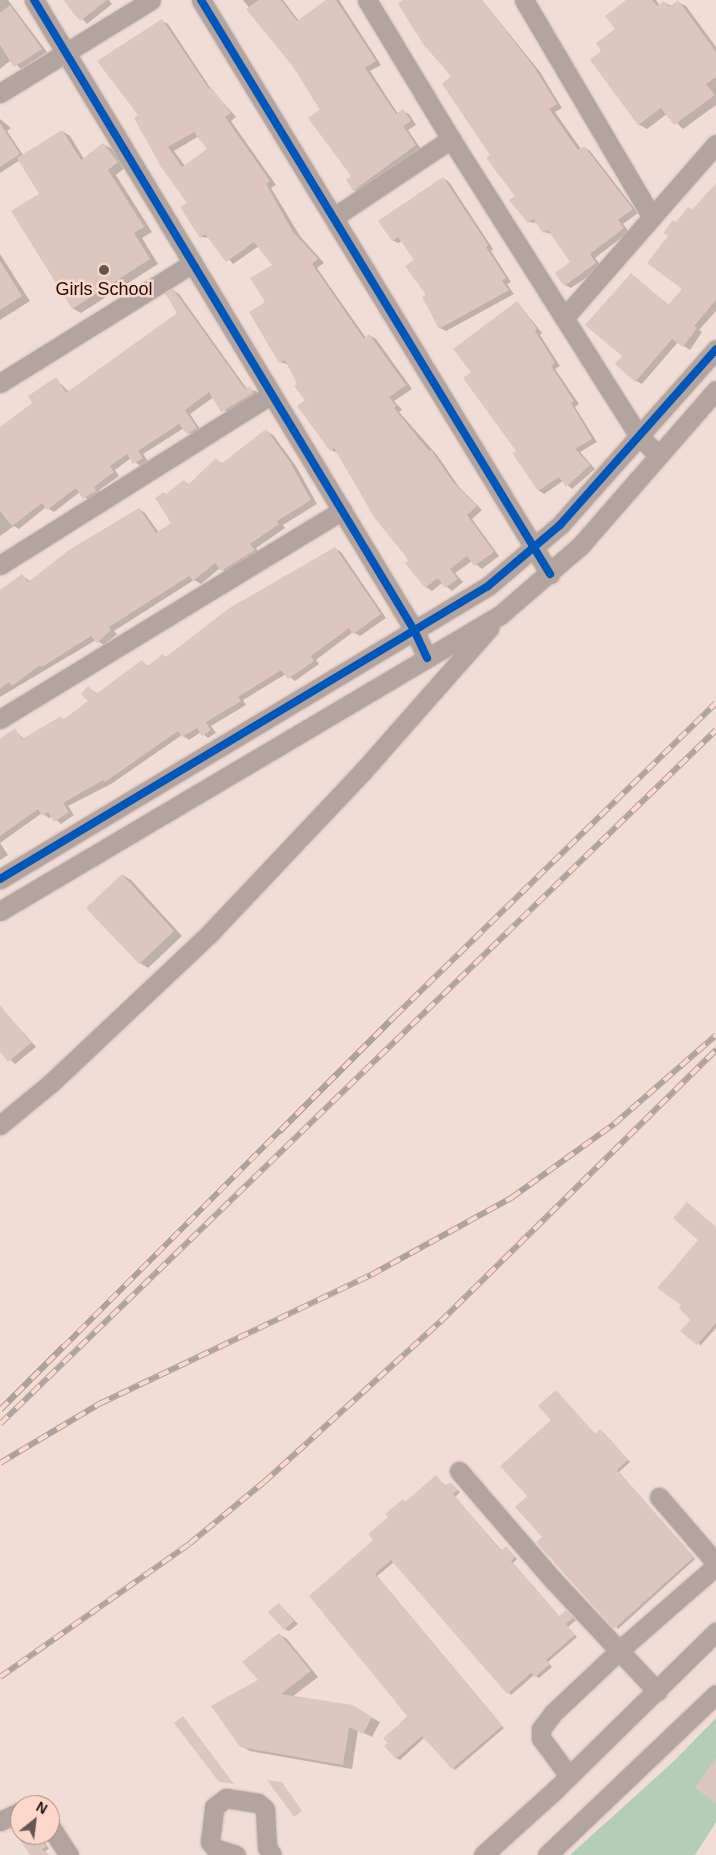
<!DOCTYPE html>
<style>
body{margin:0}
#map{position:relative;width:716px;height:1855px;overflow:hidden;background:#f1ddd5;font-family:Arial,sans-serif}
div>[style]{position:absolute}
.green>*{inset:0;background:#b3ceb5}
.shadow>*{inset:0;background:#0003}
.building>*{inset:0;background:#ddc6bd}
.roads{filter:drop-shadow(0 0 1px #c8b9b3) drop-shadow(0 0 1px #c8b9b3)}
.minor>*{height:19px;margin:-9.5px;padding:0 9.5px;transform-origin:9.5px;border-radius:9.5px;background:#b4a4a0}
.rail>*{height:5.5px;margin-top:-2.75px;transform-origin:0;background:repeating-linear-gradient(90deg,#fcd8ca 0 11px,#afa19b 0 22px);box-sizing:border-box;border-block:1px solid #afa19b}
.cycleway>*{height:8px;margin:-4px;padding:0 4px;transform-origin:4px;border-radius:4px;background:#0057b8}
.dots>*{width:14px;height:14px;translate:-50% -50%;box-sizing:border-box;border:2px solid #fcd8ca;border-radius:50%}
span{translate:-50% -50%;white-space:nowrap;text-align:center;line-height:1.15;-webkit-text-stroke:5px #fcd8ca;paint-order:stroke}
.poi-label{font-size:18px;color:#1b0f0a}
.north{position:absolute;left:10px;top:1795px;width:50px;height:50px;box-sizing:border-box;background:#fcd8ca;border:1px solid #a2887d;border-radius:50%;rotate:29deg;font-size:14px;font-weight:700;line-height:20px;text-align:center;color:#1b0f0a}
.north::after{content:'';display:block;margin:auto;width:18px;height:22px;background:#665751;clip-path:polygon(50% 0,100% 100%,50% 72%,0 100%)}
</style>
<div id="map">
<div class="green">
<i style="clip-path:polygon(716px 1718px,716px 1822px,695px 1855px,570px 1855px,673px 1762px)"></i>
</div>
<div class="shadow">
<i style="clip-path:polygon(0 0,8px 0,47px 52px,21px 69px,11px 60px,0 69px)"></i>
<i style="clip-path:polygon(65px 0,109px 0,112px 4px,87px 24px)"></i>
<i style="clip-path:polygon(243px 0,283px 0,299px 21px,328px 0,339px 0,381px 65px,370px 71px,398px 114px,403px 111px,409px 114px,416px 125px,408px 130px,421px 149px,360px 193px,354px 190px,353px 177px,321px 111px,295px 67px)"></i>
<i style="clip-path:polygon(403px 0,482px 0,540px 72px,562px 108px,555px 112px,581px 149px,584px 147px,590px 151px,638px 213px,623px 224px,629px 232px,595px 258px,602px 267px,571px 288px,565px 285px,572px 262px,552px 234px,544px 232px,537px 223px,529px 222px,453px 77px)"></i>
<i style="clip-path:polygon(628px 0,656px 0,660px 6px,664px 2px,671px 6px,678px 2px,686px 6px,716px 47px,716px 105px,683px 129px,667px 114px,647px 129px,638px 124px,603px 52px,617px 30px)"></i>
<i style="clip-path:polygon(evenodd,162px 21px,168px 24px,211px 89px,236px 117px,231px 121px,276px 185px,271px 188px,300px 236px,324px 263px,317px 268px,366px 338px,369px 335px,376px 339px,412px 389px,394px 401px,402px 410px,399px 412px,437px 455px,459px 487px,482px 510px,472px 519px,499px 556px,482px 569px,472px 561px,455px 573px,463px 582px,452px 591px,442px 583px,432px 591px,426px 587px,338px 453px,331px 450px,289px 365px,280px 362px,267px 303px,274px 265px,259px 246px,233px 264px,210px 238px,201px 237px,189px 203px,140px 116px,162px 21px,199px 136px,208px 149px,185px 166px,174px 151px,199px 136px)"></i>
<i style="clip-path:polygon(0 119px,11px 128px,7px 131px,23px 155px,62px 131px,70px 136px,84px 159px,103px 144px,112px 149px,126px 167px,116px 175px,152px 232px,142px 238px,158px 264px,81px 313px,72px 308px,41px 194px,20px 160px,0 173px)"></i>
<i style="clip-path:polygon(443px 178px,449px 182px,493px 249px,491px 251px,511px 282px,507px 284px,514px 294px,446px 331px,440px 328px,416px 260px,402px 241px,398px 243px,392px 240px)"></i>
<i style="clip-path:polygon(716px 185px,716px 311px,699px 330px,702px 332px,690px 350px,678px 342px,642px 384px,636px 381px,631px 275px,669px 305px,683px 289px,670px 236px,677px 223px,693px 211px)"></i>
<i style="clip-path:polygon(0 254px,30px 301px,0 320px)"></i>
<i style="clip-path:polygon(173px 290px,179px 294px,247px 389px,256px 391px,258px 396px,228px 414px,214px 397px,190px 414px,202px 432px,193px 437px,184px 428px,143px 454px,148px 461px,140px 466px,131px 458px,115px 470px,119px 476px,99px 490px,102px 495px,90px 502px,80px 492px,54px 512px,46px 507px,19px 529px,14px 526px,0 536px,0 429px,34px 403px,56px 379px,69px 392px,179px 313px)"></i>
<i style="clip-path:polygon(517px 302px,542px 333px,540px 335px,560px 366px,555px 369px,579px 404px,575px 407px,597px 442px,580px 452px,595px 469px,572px 489px,563px 481px,544px 494px,538px 490px,473px 373px)"></i>
<i style="clip-path:polygon(266px 431px,273px 435px,296px 466px,317px 504px,283px 525px,285px 528px,256px 548px,260px 554px,228px 574px,220px 568px,201px 584px,194px 580px,114px 631px,117px 634px,104px 645px,96px 640px,0 697px,0 592px,22px 575px,31px 582px,139px 509px,145px 513px,159px 533px,173px 524px,167px 495px,184px 481px,190px 485px,216px 460px,223px 464px)"></i>
<i style="clip-path:polygon(335px 548px,341px 552px,386px 618px,360px 636px,353px 632px,316px 660px,319px 664px,295px 681px,286px 674px,243px 700px,246px 705px,211px 726px,216px 733px,208px 738px,201px 732px,189px 740px,182px 735px,111px 784px,68px 806px,74px 815px,61px 824px,52px 816px,49px 818px,42px 813px,0 843px,0 741px,15px 730px,24px 739px,61px 718px,64px 720px,90px 701px,89px 688px,98px 694px,142px 662px,149px 667px,167px 658px)"></i>
<i style="clip-path:polygon(0 843px,8px 855px,0 860px)"></i>
<i style="clip-path:polygon(123px 875px,131px 880px,182px 936px,148px 968px,140px 963px)"></i>
<i style="clip-path:polygon(2px 1009px,36px 1047px,15px 1064px,0 1050px)"></i>
<i style="clip-path:polygon(716px 1228px,716px 1328px,700px 1346px,692px 1320px)"></i>
<i style="clip-path:polygon(558px 1393px,596px 1435px,603px 1432px,630px 1462px,619px 1472px,695px 1559px,618px 1629px,544px 1537px,529px 1496px)"></i>
<i style="clip-path:polygon(436px 1477px,446px 1486px,453px 1485px,460px 1492px,455px 1497px,502px 1551px,509px 1550px,517px 1559px,513px 1563px,560px 1617px,566px 1611px,576px 1620px,568px 1627px,577px 1637px,548px 1662px,552px 1667px,539px 1678px,534px 1675px,511px 1695px,394px 1562px,377px 1576px,504px 1728px,455px 1770px,425px 1737px,400px 1760px,396px 1758px,385px 1738px,408px 1716px,310px 1596px,375px 1540px,403px 1500px,406px 1502px)"></i>
<i style="clip-path:polygon(279px 1604px,298px 1624px,289px 1631px,285px 1629px)"></i>
<i style="clip-path:polygon(279px 1634px,287px 1639px,318px 1677px,292px 1697px,352px 1707px,380px 1722px,372px 1737px,358px 1730px,352px 1769px,250px 1751px,241px 1746px)"></i>
<i style="clip-path:polygon(30px 1835px,40px 1835px,49px 1849px,45px 1851px,48px 1855px,31px 1855px)"></i>
</div>
<div class="building">
<i style="clip-path:polygon(63px 0,107px 0,80px 21px)"></i>
<i style="clip-path:polygon(259px 0,281px 0,297px 21px,326px 0,336px 0,376px 61px,365px 68px,396px 114px,403px 109px,411px 121px,403px 126px,416px 145px,353px 191px,346px 180px,351px 176px,308px 118px,320px 110px,294px 68px,246px 9px)"></i>
<i style="clip-path:polygon(403px 0,482px 0,534px 67px,557px 104px,549px 109px,578px 150px,584px 146px,633px 209px,618px 220px,624px 228px,590px 254px,596px 263px,564px 286px,555px 273px,570px 262px,548px 230px,543px 233px,533px 219px,528px 223px,509px 200px,515px 196px,486px 158px,490px 155px,442px 84px,451px 76px,423px 44px,398px 4px)"></i>
<i style="clip-path:polygon(626px 0,652px 0,657px 6px,664px 1px,669px 7px,678px 0,716px 52px,716px 77px,706px 84px,715px 95px,674px 125px,661px 108px,638px 125px,590px 60px,601px 51px,596px 43px,615px 29px,605px 16px)"></i>
<i style="clip-path:polygon(10px 5px,42px 49px,14px 67px,0 45px,0 13px)"></i>
<i style="clip-path:polygon(evenodd,162px 19px,209px 89px,211px 87px,231px 113px,225px 117px,270px 181px,266px 184px,293px 232px,318px 259px,312px 264px,364px 339px,369px 334px,406px 385px,389px 397px,396px 406px,394px 408px,429px 451px,431px 450px,453px 482px,477px 506px,467px 515px,494px 552px,474px 566px,467px 556px,450px 569px,458px 579px,445px 588px,438px 578px,425px 588px,405px 563px,409px 560px,376px 520px,334px 448px,330px 451px,297px 406px,305px 400px,294px 386px,297px 384px,285px 360px,279px 363px,249px 312px,265px 302px,250px 278px,272px 265px,254px 242px,226px 262px,205px 234px,200px 238px,180px 207px,187px 203px,161px 167px,134px 118px,138px 115px,97px 61px,162px 19px,194px 132px,207px 149px,182px 167px,168px 147px,194px 132px)"></i>
<i style="clip-path:polygon(0 123px,20px 154px,0 167px)"></i>
<i style="clip-path:polygon(62px 130px,81px 160px,103px 143px,118px 162px,108px 170px,144px 227px,134px 233px,150px 259px,72px 309px,11px 211px,39px 194px,17px 158px)"></i>
<i style="clip-path:polygon(443px 177px,488px 245px,486px 247px,506px 278px,502px 281px,509px 290px,439px 329px,422px 297px,426px 295px,405px 266px,414px 260px,398px 237px,392px 241px,378px 221px)"></i>
<i style="clip-path:polygon(716px 183px,716px 300px,694px 326px,697px 328px,683px 347px,672px 339px,635px 382px,615px 364px,622px 356px,585px 325px,631px 273px,668px 305px,682px 289px,647px 263px,668px 236px,663px 233px,673px 220px,676px 222px,688px 207px,692px 210px)"></i>
<i style="clip-path:polygon(0 261px,22px 296px,0 310px)"></i>
<i style="clip-path:polygon(173px 289px,245px 389px,250px 386px,253px 393px,221px 412px,209px 392px,185px 410px,197px 428px,187px 434px,179px 424px,138px 451px,143px 458px,133px 464px,127px 454px,110px 466px,114px 472px,94px 487px,96px 491px,83px 499px,76px 488px,47px 510px,42px 503px,12px 526px,0 511px,0 427px,32px 403px,28px 396px,56px 377px,66px 393px,177px 313px,165px 293px)"></i>
<i style="clip-path:polygon(517px 301px,537px 329px,535px 331px,555px 363px,551px 366px,574px 401px,571px 403px,592px 439px,575px 449px,590px 465px,566px 487px,559px 477px,538px 491px,512px 453px,516px 451px,463px 378px,471px 372px,453px 349px)"></i>
<i style="clip-path:polygon(266px 429px,290px 462px,311px 500px,277px 521px,279px 524px,250px 544px,255px 550px,221px 571px,215px 563px,193px 581px,189px 576px,109px 627px,111px 630px,97px 643px,91px 636px,42px 667px,40px 665px,12px 686px,9px 682px,0 689px,0 590px,22px 574px,28px 582px,69px 550px,139px 508px,156px 533px,171px 523px,155px 498px,164px 492px,166px 494px,184px 480px,188px 485px,216px 458px,221px 464px)"></i>
<i style="clip-path:polygon(335px 547px,381px 614px,353px 634px,349px 628px,311px 656px,314px 661px,288px 679px,281px 670px,238px 697px,241px 701px,206px 722px,211px 730px,202px 736px,197px 728px,182px 737px,178px 731px,105px 782px,103px 780px,63px 803px,69px 812px,54px 822px,48px 812px,42px 816px,38px 809px,0 836px,0 739px,15px 728px,22px 739px,61px 716px,63px 720px,88px 701px,81px 694px,88px 686px,96px 694px,142px 660px,147px 667px,162px 654px,166px 657px,228px 609px)"></i>
<i style="clip-path:polygon(122px 874px,174px 931px,139px 964px,86px 908px)"></i>
<i style="clip-path:polygon(0 1005px,31px 1043px,8px 1062px,0 1052px)"></i>
<i style="clip-path:polygon(687px 1202px,716px 1227px,716px 1323px,697px 1345px,680px 1331px,690px 1320px,679px 1308px,681px 1305px,657px 1288px,698px 1240px,673px 1218px)"></i>
<i style="clip-path:polygon(556px 1390px,595px 1434px,600px 1429px,628px 1460px,617px 1470px,694px 1557px,614px 1629px,536px 1542px,542px 1537px,515px 1507px,527px 1496px,500px 1466px,551px 1420px,538px 1406px)"></i>
<i style="clip-path:polygon(436px 1475px,445px 1486px,450px 1482px,458px 1490px,453px 1494px,501px 1551px,506px 1546px,515px 1557px,511px 1561px,559px 1616px,566px 1610px,573px 1618px,566px 1624px,575px 1635px,546px 1660px,550px 1664px,535px 1677px,531px 1673px,507px 1694px,391px 1560px,375px 1574px,502px 1726px,452px 1769px,422px 1736px,396px 1759px,384px 1746px,388px 1743px,383px 1738px,408px 1717px,309px 1596px,373px 1540px,368px 1534px,388px 1517px,385px 1514px,403px 1499px,405px 1502px)"></i>
<i style="clip-path:polygon(279px 1603px,294px 1621px,284px 1630px,268px 1612px)"></i>
<i style="clip-path:polygon(279px 1633px,311px 1671px,281px 1694px,353px 1705px,372px 1717px,363px 1734px,349px 1727px,343px 1765px,240px 1747px,211px 1706px,258px 1680px,242px 1662px)"></i>
<i style="clip-path:polygon(183px 1716px,234px 1784px,219px 1782px,174px 1723px)"></i>
<i style="clip-path:polygon(716px 1758px,716px 1803px,695px 1788px)"></i>
<i style="clip-path:polygon(267px 1780px,282px 1782px,302px 1811px,294px 1817px)"></i>
<i style="clip-path:polygon(27px 1835px,38px 1835px,46px 1847px,42px 1849px,48px 1855px,30px 1855px,20px 1840px)"></i>
</div>
<div class="roads">
<div class="minor">
<i style="left:34px;top:0;width:736px;rotate:58.9deg"></i>
<i style="left:414px;top:630px;width:31px;rotate:65deg"></i>
<i style="left:201px;top:0;width:672px;rotate:58.7deg"></i>
<i style="left:367px;top:0;width:162px;rotate:58.9deg"></i>
<i style="left:451px;top:139px;width:352px;rotate:57.7deg"></i>
<i style="left:639px;top:436px;width:27px;rotate:45deg"></i>
<i style="left:524px;top:0;width:252px;rotate:59.5deg"></i>
<i style="left:0;top:93px;width:177px;rotate:-31.6deg"></i>
<i style="left:334px;top:217px;width:141px;rotate:-33.7deg"></i>
<i style="left:564px;top:318px;width:231px;rotate:-48.9deg"></i>
<i style="left:0;top:383px;width:227px;rotate:-31.9deg"></i>
<i style="left:0;top:565px;width:321px;rotate:-32.2deg"></i>
<i style="left:0;top:719px;width:401px;rotate:-31.4deg"></i>
<i style="left:0;top:879px;width:569px;rotate:-30.98deg"></i>
<i style="left:488px;top:586px;width:94px;rotate:-40.3deg"></i>
<i style="left:560px;top:525px;width:235px;rotate:-48.4deg"></i>
<i style="left:0;top:911px;width:581px;rotate:-30.63deg"></i>
<i style="left:500px;top:615px;width:106px;rotate:-40.8deg"></i>
<i style="left:580px;top:546px;width:207px;rotate:-48.9deg"></i>
<i style="left:0;top:1125px;width:66px;rotate:-39.5deg"></i>
<i style="left:51px;top:1083px;width:216px;rotate:-43.3deg"></i>
<i style="left:208px;top:935px;width:226px;rotate:-46.6deg"></i>
<i style="left:363px;top:771px;width:191px;rotate:-48.6deg"></i>
<i style="left:459px;top:1471px;width:145px;rotate:49.2deg"></i>
<i style="left:554px;top:1581px;width:151px;rotate:46.9deg"></i>
<i style="left:659px;top:1497px;width:87px;rotate:49.2deg"></i>
<i style="left:569px;top:1776px;width:47px;rotate:-126.4deg"></i>
<i style="left:541px;top:1738px;width:9px;rotate:-90deg"></i>
<i style="left:541px;top:1729px;width:20px;rotate:-53deg"></i>
<i style="left:553px;top:1713px;width:96px;rotate:-43.3deg"></i>
<i style="left:623px;top:1647px;width:123px;rotate:-41.1deg"></i>
<i style="left:0;top:1821px;width:22px;rotate:-24deg"></i>
<i style="left:50px;top:1826px;width:35px;rotate:57deg"></i>
<i style="left:236px;top:1855px;width:22px;rotate:-162deg"></i>
<i style="left:215px;top:1848px;width:8px;rotate:-130deg"></i>
<i style="left:210px;top:1842px;width:35px;rotate:-83deg"></i>
<i style="left:214px;top:1807px;width:15px;rotate:-37deg"></i>
<i style="left:226px;top:1798px;width:32px;rotate:9deg"></i>
<i style="left:258px;top:1803px;width:9px;rotate:41deg"></i>
<i style="left:265px;top:1809px;width:38px;rotate:87deg"></i>
<i style="left:267px;top:1847px;width:9px;rotate:58deg"></i>
<i style="left:483px;top:1855px;width:97px;rotate:-42.1deg"></i>
<i style="left:555px;top:1790px;width:226px;rotate:-44.5deg"></i>
<i style="left:547px;top:1855px;width:233px;rotate:-43.6deg"></i>
</div>
</div>
<div class="rail">
<i style="left:0;top:1410px;width:558px;rotate:-44.93deg"></i>
<i style="left:395px;top:1016px;width:448px;rotate:-44.3deg"></i>
<i style="left:0;top:1424px;width:997px;rotate:-44.11deg"></i>
<i style="left:0;top:1463px;width:115px;rotate:-30.8deg"></i>
<i style="left:99px;top:1404px;width:301px;rotate:-25.4deg"></i>
<i style="left:371px;top:1275px;width:160px;rotate:-28.8deg"></i>
<i style="left:511px;top:1198px;width:127px;rotate:-35.7deg"></i>
<i style="left:614px;top:1124px;width:135px;rotate:-41.1deg"></i>
<i style="left:0;top:1677px;width:231px;rotate:-35.1deg"></i>
<i style="left:189px;top:1544px;width:97px;rotate:-39.6deg"></i>
<i style="left:264px;top:1482px;width:238px;rotate:-42.3deg"></i>
<i style="left:440px;top:1322px;width:388px;rotate:-44.6deg"></i>
</div>
<div class="cycleway">
<i style="left:34px;top:0;width:736px;rotate:58.9deg"></i>
<i style="left:414px;top:630px;width:31px;rotate:65deg"></i>
<i style="left:201px;top:0;width:672px;rotate:58.7deg"></i>
<i style="left:0;top:879px;width:569px;rotate:-30.98deg"></i>
<i style="left:488px;top:586px;width:94px;rotate:-40.3deg"></i>
<i style="left:560px;top:525px;width:235px;rotate:-48.4deg"></i>
</div>
<div class="dots">
<i style="left:104px;top:270px;background:#665751"></i>
</div>
<div class="poi-label">
<span style="left:104px;top:289px">Girls School</span>
</div>
<div class="north">N</div>
</div>
